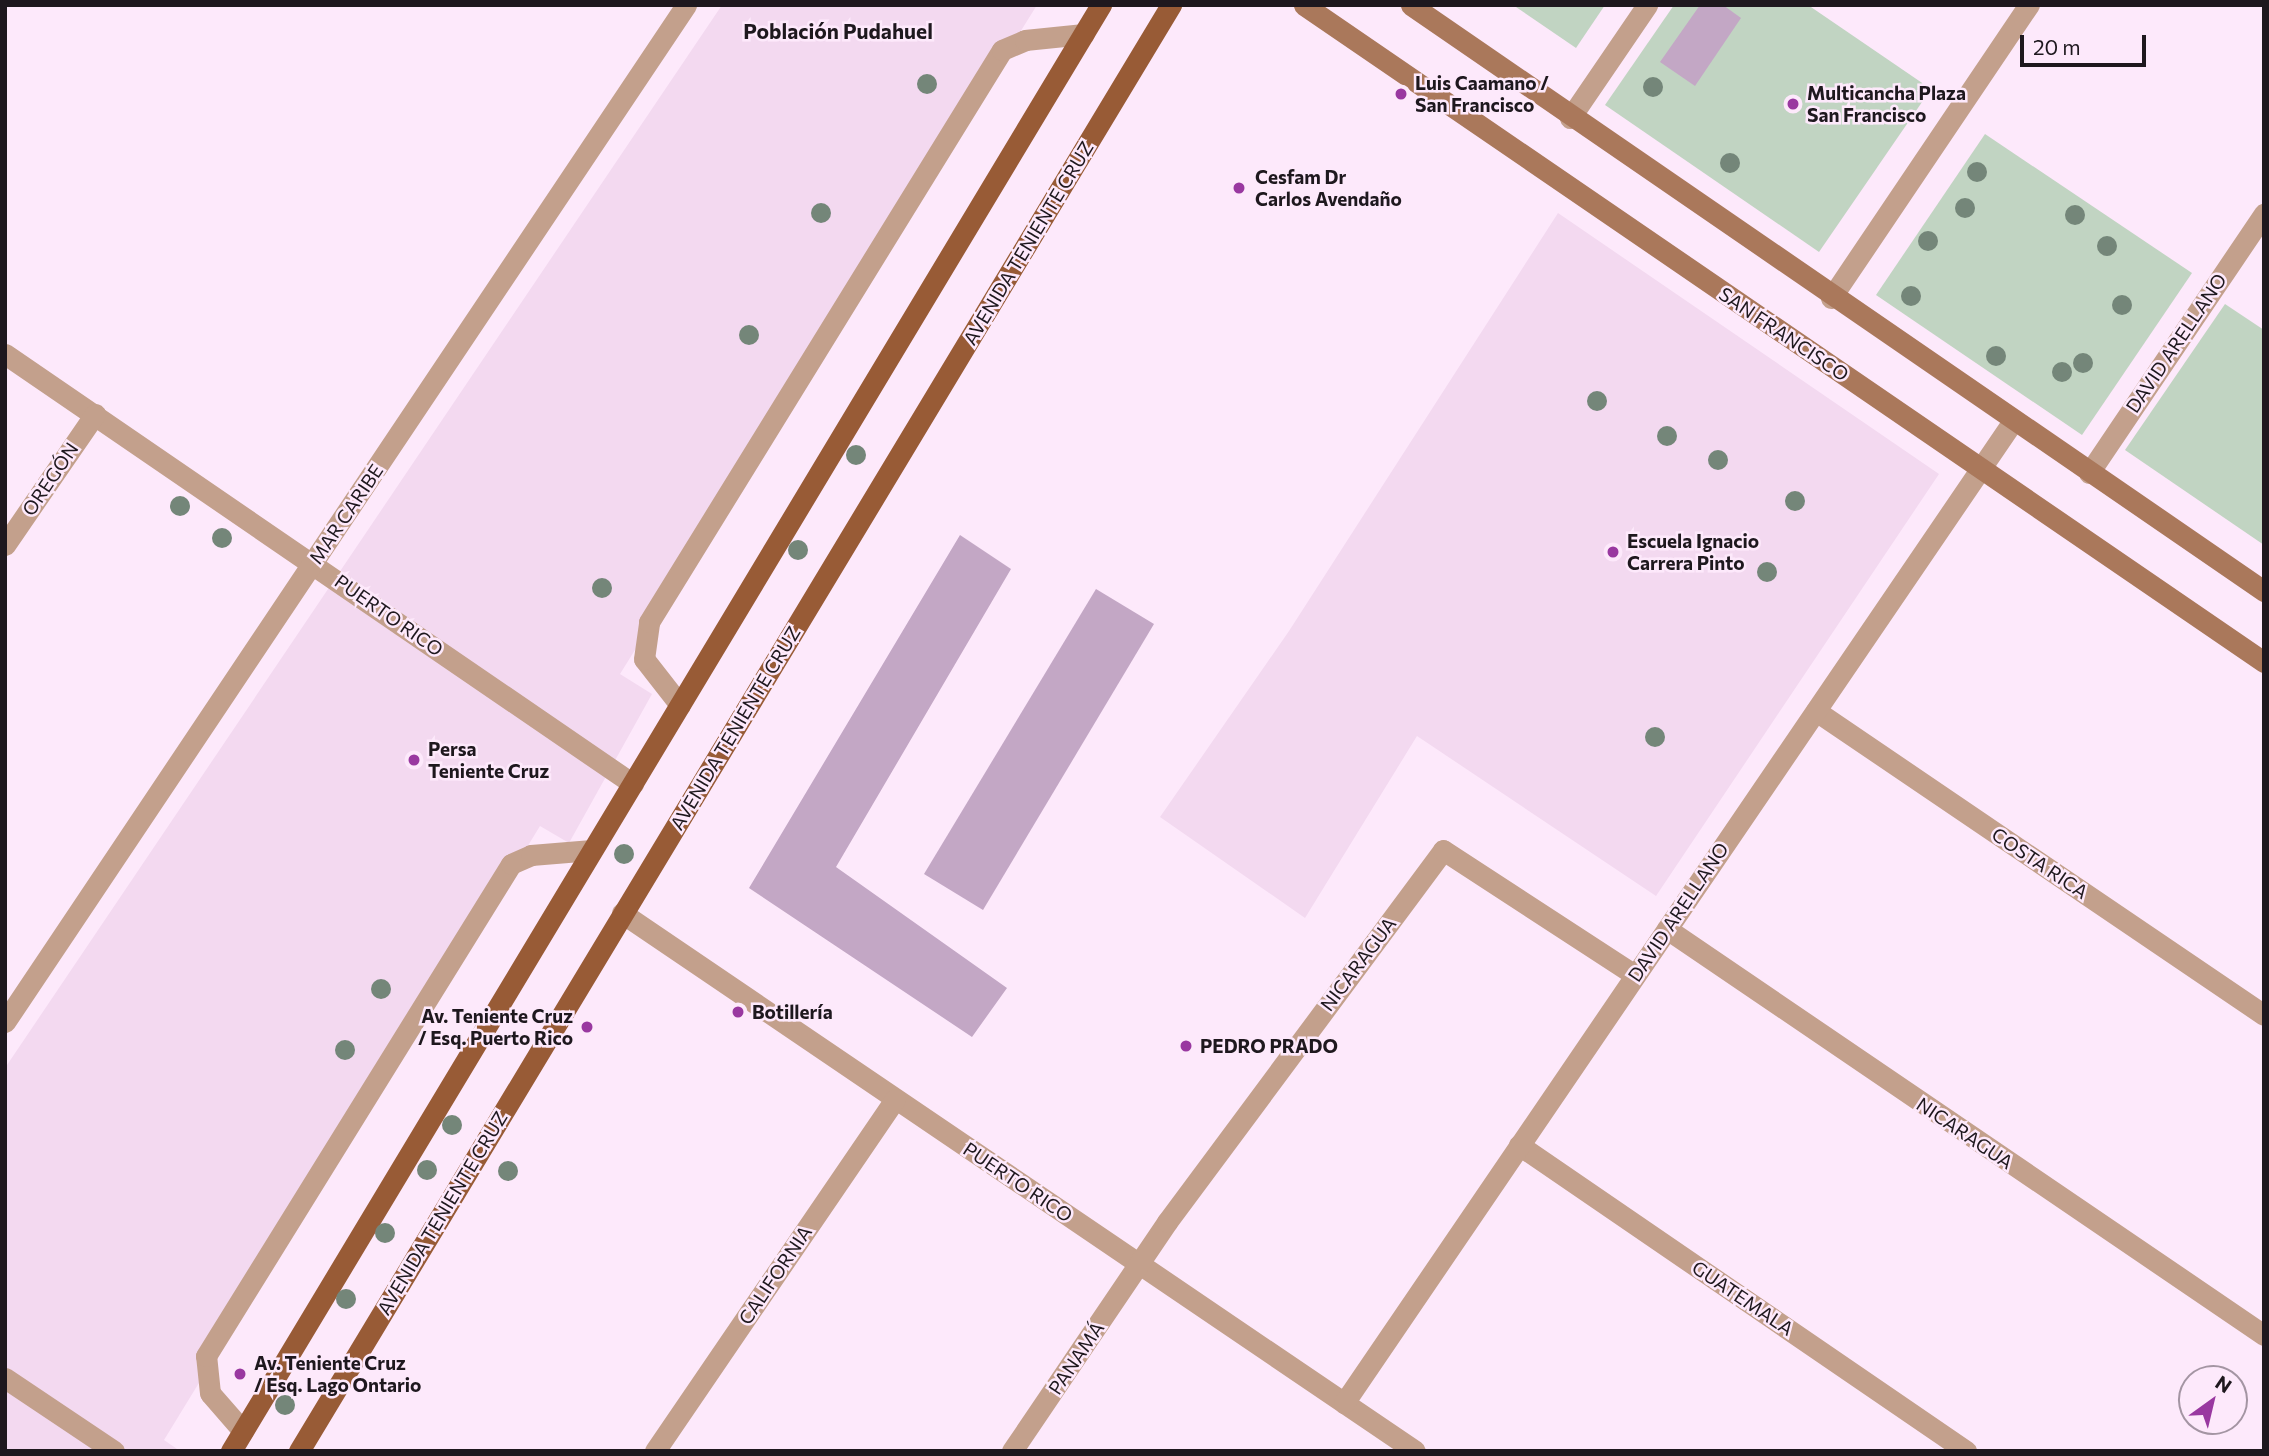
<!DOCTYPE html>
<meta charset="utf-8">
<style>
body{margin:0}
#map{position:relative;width:2269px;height:1456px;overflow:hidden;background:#fde9fb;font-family:Commissioner,sans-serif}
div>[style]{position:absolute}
.built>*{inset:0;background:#f3d9f0}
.green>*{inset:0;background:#c1d4c2}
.building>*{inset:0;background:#c3a7c5}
.lane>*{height:21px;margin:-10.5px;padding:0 10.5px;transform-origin:10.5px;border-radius:10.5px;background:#c3a08c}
.street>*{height:21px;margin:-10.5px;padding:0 10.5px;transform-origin:10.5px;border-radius:10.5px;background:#c3a08c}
.secondary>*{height:21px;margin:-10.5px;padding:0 10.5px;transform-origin:10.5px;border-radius:10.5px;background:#aa785b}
.primary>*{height:21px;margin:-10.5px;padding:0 10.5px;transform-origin:10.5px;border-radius:10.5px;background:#985b36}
.trees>*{width:20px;height:20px;margin:-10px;border-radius:50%;background:#748679}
.dots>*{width:19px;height:19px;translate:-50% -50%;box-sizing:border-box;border:4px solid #fde9fb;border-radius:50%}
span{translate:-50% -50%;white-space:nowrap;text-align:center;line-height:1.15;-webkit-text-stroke:5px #fde9fb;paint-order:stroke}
.poi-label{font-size:19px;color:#1e181e;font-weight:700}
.left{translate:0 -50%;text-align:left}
.right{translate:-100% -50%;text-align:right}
.street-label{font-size:19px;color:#1e181e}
.neighbourhood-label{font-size:21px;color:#1e181e;font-weight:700}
.frame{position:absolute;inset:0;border:7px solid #1e181e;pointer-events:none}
.north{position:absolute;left:2178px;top:1365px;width:70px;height:70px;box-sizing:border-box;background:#fde9fb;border:2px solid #a495a3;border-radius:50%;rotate:34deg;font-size:19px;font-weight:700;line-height:28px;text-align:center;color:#1e181e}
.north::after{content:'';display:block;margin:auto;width:24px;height:32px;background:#9938a0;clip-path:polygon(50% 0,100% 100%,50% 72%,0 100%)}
.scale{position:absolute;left:2020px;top:35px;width:126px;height:32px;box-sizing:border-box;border:4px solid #1e181e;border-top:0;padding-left:9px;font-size:21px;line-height:24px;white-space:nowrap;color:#1e181e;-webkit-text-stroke:5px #fde9fb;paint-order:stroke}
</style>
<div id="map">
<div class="built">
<i style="clip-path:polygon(722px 5px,1037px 5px,620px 674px,652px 694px,569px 843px,540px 826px,164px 1440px,180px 1451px,5px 1451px,5px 1068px)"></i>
<i style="clip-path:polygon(1558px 213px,1939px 474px,1656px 896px,1417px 736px,1305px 918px,1160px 817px,1289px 631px)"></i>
</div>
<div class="green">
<i style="clip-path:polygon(1513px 5px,1605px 5px,1576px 48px)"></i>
<i style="clip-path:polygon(1674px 5px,1808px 5px,1931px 89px,1819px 252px,1605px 105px)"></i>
<i style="clip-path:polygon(1985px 134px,2192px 273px,2082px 435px,1876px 295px)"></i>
<i style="clip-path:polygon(2225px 304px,2264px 330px,2264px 545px,2125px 450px)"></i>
</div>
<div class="building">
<i style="clip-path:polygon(1700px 5px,1723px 5px,1741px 18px,1695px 86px,1660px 62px)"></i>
<i style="clip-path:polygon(960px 535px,1011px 569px,836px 867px,1007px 988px,972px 1037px,749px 888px)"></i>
<i style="clip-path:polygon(1096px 589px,1154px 624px,983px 910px,924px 874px)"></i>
</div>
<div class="lane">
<i style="left:680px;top:705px;width:58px;rotate:-128deg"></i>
<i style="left:644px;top:659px;width:37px;rotate:-82deg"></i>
<i style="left:649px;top:622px;width:672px;rotate:-58.32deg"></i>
<i style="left:1002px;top:50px;width:25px;rotate:-23deg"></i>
<i style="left:1025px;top:40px;width:59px;rotate:-5.8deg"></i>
<i style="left:243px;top:1431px;width:50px;rotate:-131deg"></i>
<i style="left:210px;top:1393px;width:37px;rotate:-96deg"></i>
<i style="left:206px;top:1356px;width:579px;rotate:-58.2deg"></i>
<i style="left:511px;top:864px;width:22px;rotate:-24deg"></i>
<i style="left:531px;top:855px;width:61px;rotate:-4.7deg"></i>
</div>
<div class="street">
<i style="left:1570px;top:118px;width:137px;rotate:-55.7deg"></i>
<i style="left:1831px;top:298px;width:354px;rotate:-56deg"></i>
<i style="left:5px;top:354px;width:761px;rotate:34.4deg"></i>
<i style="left:2089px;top:473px;width:313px;rotate:-56deg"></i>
<i style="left:5px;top:545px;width:159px;rotate:-55.5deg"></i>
<i style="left:1816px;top:711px;width:541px;rotate:34.16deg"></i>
<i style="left:622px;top:913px;width:958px;rotate:34.15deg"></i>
<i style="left:1667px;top:929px;width:722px;rotate:34.22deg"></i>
<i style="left:5px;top:1022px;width:1224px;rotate:-56.19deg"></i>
<i style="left:1519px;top:1145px;width:542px;rotate:34.39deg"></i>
<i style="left:5px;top:1378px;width:131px;rotate:33.8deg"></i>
<i style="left:1344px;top:1403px;width:1188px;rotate:-55.73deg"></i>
<i style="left:655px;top:1451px;width:426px;rotate:-55.7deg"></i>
<i style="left:1012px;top:1451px;width:277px;rotate:-55.9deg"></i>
<i style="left:1167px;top:1222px;width:463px;rotate:-53.4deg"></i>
<i style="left:1443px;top:850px;width:229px;rotate:33.1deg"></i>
</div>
<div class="secondary">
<i style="left:1304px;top:5px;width:1163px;rotate:34.39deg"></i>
<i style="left:1411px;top:5px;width:1035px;rotate:34.49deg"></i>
</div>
<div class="primary">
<i style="left:231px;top:1451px;width:1688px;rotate:-58.97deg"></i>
<i style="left:299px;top:1451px;width:1689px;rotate:-58.91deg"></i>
</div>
<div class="trees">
<i style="left:927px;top:84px"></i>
<i style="left:1653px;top:87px"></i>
<i style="left:1730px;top:163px"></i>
<i style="left:1977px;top:172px"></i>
<i style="left:1965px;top:208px"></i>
<i style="left:821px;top:213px"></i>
<i style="left:2075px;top:215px"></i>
<i style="left:1928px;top:241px"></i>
<i style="left:2107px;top:246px"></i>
<i style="left:1911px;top:296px"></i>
<i style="left:2122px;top:305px"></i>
<i style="left:749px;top:335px"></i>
<i style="left:1996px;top:356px"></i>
<i style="left:2083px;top:363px"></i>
<i style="left:2062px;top:372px"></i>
<i style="left:1597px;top:401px"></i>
<i style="left:1667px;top:436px"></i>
<i style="left:856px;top:455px"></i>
<i style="left:1718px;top:460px"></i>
<i style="left:1795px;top:501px"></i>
<i style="left:180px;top:506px"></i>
<i style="left:222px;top:538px"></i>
<i style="left:798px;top:550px"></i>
<i style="left:1767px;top:572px"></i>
<i style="left:602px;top:588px"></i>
<i style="left:1655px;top:737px"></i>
<i style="left:624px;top:854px"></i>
<i style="left:381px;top:989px"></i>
<i style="left:345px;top:1050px"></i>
<i style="left:452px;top:1125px"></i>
<i style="left:427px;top:1170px"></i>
<i style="left:508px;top:1171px"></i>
<i style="left:385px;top:1233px"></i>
<i style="left:346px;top:1299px"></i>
<i style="left:285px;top:1405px"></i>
</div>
<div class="dots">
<i style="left:1401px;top:94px;background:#9938a0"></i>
<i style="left:1793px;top:104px;background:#9938a0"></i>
<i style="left:1239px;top:188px;background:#9938a0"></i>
<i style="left:1613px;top:552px;background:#9938a0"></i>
<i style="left:414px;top:760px;background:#9938a0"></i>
<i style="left:738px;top:1012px;background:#9938a0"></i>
<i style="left:587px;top:1027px;background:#9938a0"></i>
<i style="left:1186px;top:1046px;background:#9938a0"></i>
<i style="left:240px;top:1374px;background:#9938a0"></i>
</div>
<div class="poi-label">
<span class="left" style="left:1415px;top:94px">Luis Caamano /<br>San Francisco</span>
<span class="left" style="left:1807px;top:104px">Multicancha Plaza<br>San Francisco</span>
<span class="left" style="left:1255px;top:188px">Cesfam Dr<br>Carlos Avendaño</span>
<span class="left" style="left:1627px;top:552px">Escuela Ignacio<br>Carrera Pinto</span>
<span class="left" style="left:428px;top:760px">Persa<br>Teniente Cruz</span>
<span class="left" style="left:752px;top:1012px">Botillería</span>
<span class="right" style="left:573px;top:1027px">Av. Teniente Cruz<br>/ Esq. Puerto Rico</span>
<span class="left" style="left:1200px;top:1046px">PEDRO PRADO</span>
<span class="left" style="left:254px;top:1374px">Av. Teniente Cruz<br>/ Esq. Lago Ontario</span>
</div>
<div class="street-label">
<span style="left:1028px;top:243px;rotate:-59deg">AVENIDA TENIENTE CRUZ</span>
<span style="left:1784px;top:334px;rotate:34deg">SAN FRANCISCO</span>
<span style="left:2176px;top:343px;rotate:-56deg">DAVID ARELLANO</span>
<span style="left:50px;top:479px;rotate:-56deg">OREGÓN</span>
<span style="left:346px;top:514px;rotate:-56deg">MAR CARIBE</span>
<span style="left:389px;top:615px;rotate:35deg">PUERTO RICO</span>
<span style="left:735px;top:728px;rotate:-59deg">AVENIDA TENIENTE CRUZ</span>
<span style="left:2040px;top:863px;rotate:34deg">COSTA RICA</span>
<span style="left:1678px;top:912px;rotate:-56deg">DAVID ARELLANO</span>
<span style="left:1358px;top:964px;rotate:-53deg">NICARAGUA</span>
<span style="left:1965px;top:1133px;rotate:34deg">NICARAGUA</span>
<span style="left:1018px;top:1182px;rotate:34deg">PUERTO RICO</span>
<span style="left:442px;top:1213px;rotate:-59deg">AVENIDA TENIENTE CRUZ</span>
<span style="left:775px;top:1275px;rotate:-56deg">CALIFORNIA</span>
<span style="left:1743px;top:1298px;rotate:34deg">GUATEMALA</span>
<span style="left:1076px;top:1358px;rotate:-56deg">PANAMÁ</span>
</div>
<div class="neighbourhood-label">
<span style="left:838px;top:31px">Población Pudahuel</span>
</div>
<div class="frame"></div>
<div class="north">N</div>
<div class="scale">20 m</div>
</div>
